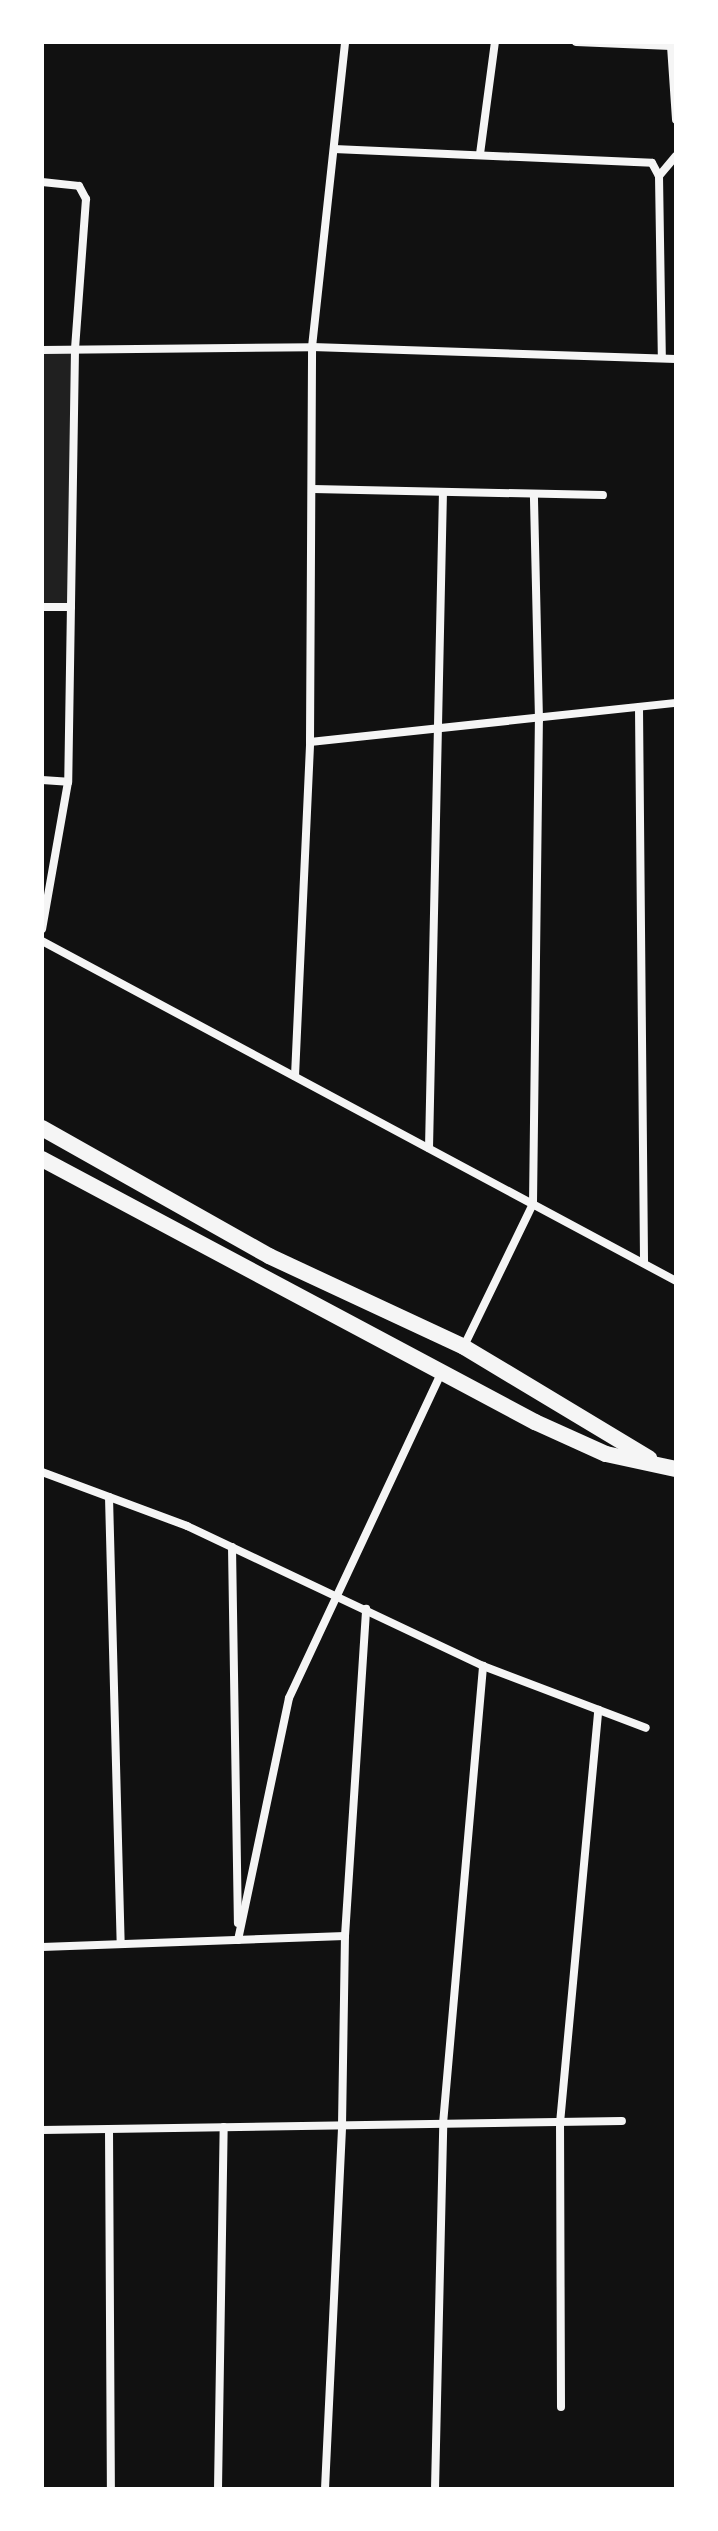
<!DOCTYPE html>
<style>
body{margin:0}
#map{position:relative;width:718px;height:2531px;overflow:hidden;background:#111;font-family:Overpass,sans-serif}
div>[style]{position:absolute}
.green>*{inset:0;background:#202020}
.minor>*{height:8px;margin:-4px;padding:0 4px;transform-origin:4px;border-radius:4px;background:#f5f5f5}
.secondary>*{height:16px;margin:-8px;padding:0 8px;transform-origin:8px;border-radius:8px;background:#f5f5f5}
span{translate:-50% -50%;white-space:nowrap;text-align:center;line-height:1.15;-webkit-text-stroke:7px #fff;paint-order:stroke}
.frame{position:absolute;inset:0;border:44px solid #fff;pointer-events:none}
</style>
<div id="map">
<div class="green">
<i style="clip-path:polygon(42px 350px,75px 350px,71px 607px,42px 607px)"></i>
</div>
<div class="minor">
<i style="left:576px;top:42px;width:95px;rotate:2.4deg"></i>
<i style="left:671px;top:46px;width:74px;rotate:86.1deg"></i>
<i style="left:334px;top:149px;width:318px;rotate:2.5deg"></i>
<i style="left:652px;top:163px;width:15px;rotate:62deg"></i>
<i style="left:659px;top:176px;width:182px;rotate:89.1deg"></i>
<i style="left:480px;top:154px;width:113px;rotate:-82.4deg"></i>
<i style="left:659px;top:176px;width:26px;rotate:-50deg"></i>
<i style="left:42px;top:182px;width:37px;rotate:6deg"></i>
<i style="left:79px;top:186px;width:15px;rotate:62deg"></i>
<i style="left:86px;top:199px;width:151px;rotate:94.2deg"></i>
<i style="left:75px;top:350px;width:432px;rotate:90.9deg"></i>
<i style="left:68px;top:782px;width:149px;rotate:100deg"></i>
<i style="left:42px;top:350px;width:270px;rotate:-0.6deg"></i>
<i style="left:312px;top:347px;width:364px;rotate:1.9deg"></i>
<i style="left:313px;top:489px;width:290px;rotate:1.2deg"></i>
<i style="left:42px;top:607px;width:29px"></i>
<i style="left:639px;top:708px;width:555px;rotate:89.48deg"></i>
<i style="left:310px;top:742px;width:368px;rotate:-6.1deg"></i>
<i style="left:42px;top:780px;width:26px;rotate:4deg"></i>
<i style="left:42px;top:941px;width:719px;rotate:28.2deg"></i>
<i style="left:295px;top:1076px;width:334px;rotate:-87.4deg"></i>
<i style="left:310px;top:742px;width:395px;rotate:-89.7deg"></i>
<i style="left:312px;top:347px;width:307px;rotate:-83.8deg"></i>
<i style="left:429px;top:1148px;width:655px;rotate:-88.78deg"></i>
<i style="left:464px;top:1346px;width:158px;rotate:-64.1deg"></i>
<i style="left:533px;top:1204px;width:484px;rotate:-89.3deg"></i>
<i style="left:539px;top:720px;width:225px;rotate:-91.3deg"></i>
<i style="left:42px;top:1472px;width:155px;rotate:20.4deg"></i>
<i style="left:187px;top:1526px;width:327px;rotate:25.3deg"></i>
<i style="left:483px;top:1666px;width:174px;rotate:20.8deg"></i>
<i style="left:109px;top:1497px;width:447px;rotate:88.5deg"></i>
<i style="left:232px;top:1547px;width:376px;rotate:89.1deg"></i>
<i style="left:238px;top:1940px;width:247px;rotate:-78.1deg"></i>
<i style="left:289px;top:1698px;width:360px;rotate:-64.9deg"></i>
<i style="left:42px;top:1947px;width:303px;rotate:-2.1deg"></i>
<i style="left:109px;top:2129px;width:360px;rotate:89.7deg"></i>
<i style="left:42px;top:2130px;width:580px;rotate:-0.89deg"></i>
<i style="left:561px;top:2407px;width:284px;rotate:-90.2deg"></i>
<i style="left:560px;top:2123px;width:415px;rotate:-84.7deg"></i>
<i style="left:218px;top:2489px;width:362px;rotate:-89.1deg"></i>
<i style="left:325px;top:2489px;width:363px;rotate:-87.3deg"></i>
<i style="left:342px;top:2126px;width:190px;rotate:-89.1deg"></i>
<i style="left:345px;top:1936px;width:328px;rotate:-86.3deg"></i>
<i style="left:435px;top:2489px;width:365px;rotate:-88.7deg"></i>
<i style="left:443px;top:2124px;width:460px;rotate:-85deg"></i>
</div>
<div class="secondary">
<i style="left:42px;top:1128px;width:261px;rotate:29.4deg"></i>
<i style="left:269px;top:1256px;width:215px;rotate:25deg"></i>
<i style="left:464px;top:1347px;width:216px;rotate:31deg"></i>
<i style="left:42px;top:1159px;width:559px;rotate:28.08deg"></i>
<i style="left:535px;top:1422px;width:78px;rotate:24.3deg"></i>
<i style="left:606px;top:1454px;width:72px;rotate:12.1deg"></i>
</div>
<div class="frame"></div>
</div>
